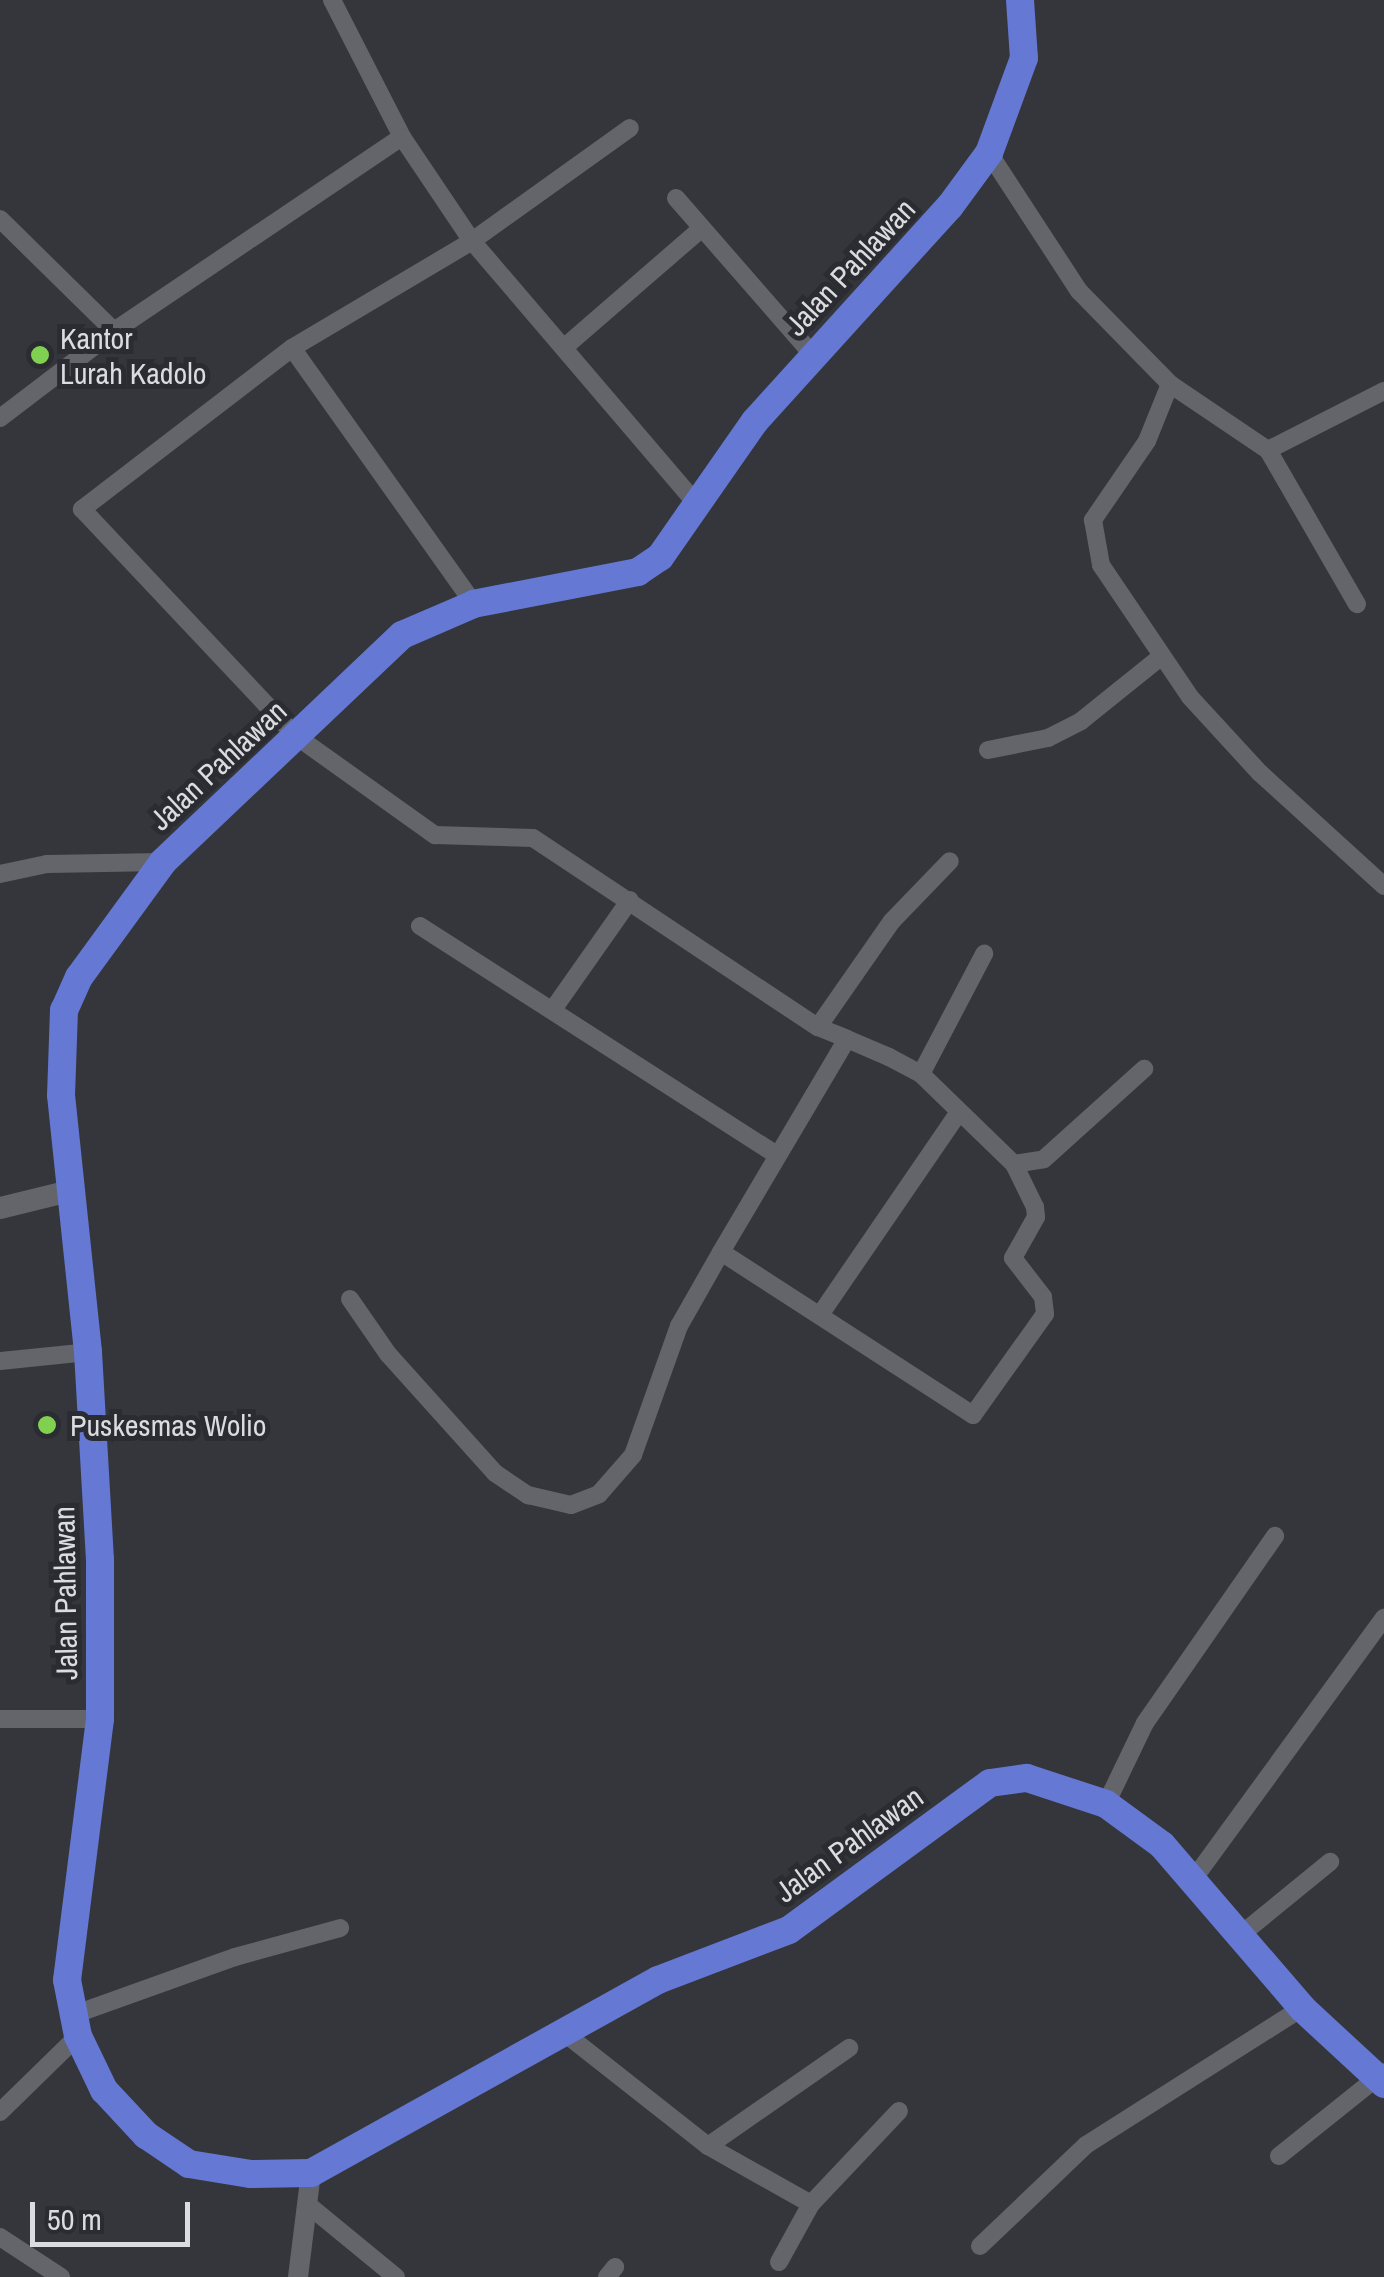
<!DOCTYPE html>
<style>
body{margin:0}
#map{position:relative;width:1384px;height:2277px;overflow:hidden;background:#34363b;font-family:"Archivo Narrow",sans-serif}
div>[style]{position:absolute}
.minor>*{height:18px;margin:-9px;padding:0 9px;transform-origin:9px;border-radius:9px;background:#63656b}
.tertiary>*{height:20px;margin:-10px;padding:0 10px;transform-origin:10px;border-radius:10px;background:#63656b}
.secondary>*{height:22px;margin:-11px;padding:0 11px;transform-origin:11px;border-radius:11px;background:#63656b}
.trunk>*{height:28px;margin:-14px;padding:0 14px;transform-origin:14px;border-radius:14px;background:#6478d4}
.dots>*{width:28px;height:28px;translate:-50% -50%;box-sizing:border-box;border:5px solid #2a2c31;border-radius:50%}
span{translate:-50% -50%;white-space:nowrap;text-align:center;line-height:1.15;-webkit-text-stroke:10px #2a2c31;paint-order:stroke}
.street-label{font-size:30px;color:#dbdce0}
.poi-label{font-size:30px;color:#dbdce0}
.left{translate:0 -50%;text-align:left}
.scale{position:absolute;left:30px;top:2202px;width:160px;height:45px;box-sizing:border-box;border:5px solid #dbdce0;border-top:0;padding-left:12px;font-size:30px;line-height:35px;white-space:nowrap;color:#dbdce0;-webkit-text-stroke:8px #2a2c31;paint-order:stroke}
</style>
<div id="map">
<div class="minor">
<i style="left:332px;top:0;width:154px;rotate:62.9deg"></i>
<i style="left:402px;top:137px;width:125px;rotate:56.1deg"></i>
<i style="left:472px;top:241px;width:348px;rotate:49.5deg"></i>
<i style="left:989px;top:153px;width:165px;rotate:56.9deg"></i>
<i style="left:1079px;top:291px;width:130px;rotate:45.6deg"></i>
<i style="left:1170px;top:384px;width:61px;rotate:112deg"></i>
<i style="left:1147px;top:441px;width:96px;rotate:124.4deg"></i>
<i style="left:1093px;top:520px;width:46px;rotate:79.9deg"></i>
<i style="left:1101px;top:565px;width:159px;rotate:56deg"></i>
<i style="left:1190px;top:697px;width:103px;rotate:47.4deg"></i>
<i style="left:1260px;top:773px;width:168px;rotate:42.3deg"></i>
<i style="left:676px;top:198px;width:208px;rotate:48.9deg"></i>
<i style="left:0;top:219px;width:160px;rotate:44.5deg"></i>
<i style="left:567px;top:345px;width:177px;rotate:-40.9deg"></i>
<i style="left:292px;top:348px;width:265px;rotate:142.5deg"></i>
<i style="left:82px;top:509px;width:312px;rotate:46.7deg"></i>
<i style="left:296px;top:736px;width:171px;rotate:35.5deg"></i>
<i style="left:435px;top:835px;width:98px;rotate:1.8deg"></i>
<i style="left:533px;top:838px;width:342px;rotate:33.6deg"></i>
<i style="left:818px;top:1027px;width:129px;rotate:-55.1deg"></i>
<i style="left:892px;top:921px;width:83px;rotate:-46deg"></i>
<i style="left:1170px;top:384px;width:118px;rotate:34deg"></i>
<i style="left:1268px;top:450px;width:178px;rotate:60deg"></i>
<i style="left:0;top:418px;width:143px;rotate:-37.3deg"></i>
<i style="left:114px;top:331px;width:347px;rotate:-34deg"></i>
<i style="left:1268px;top:450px;width:130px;rotate:-27deg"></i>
<i style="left:474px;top:604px;width:314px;rotate:-125.4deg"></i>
<i style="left:292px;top:348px;width:209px;rotate:-30.7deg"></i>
<i style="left:472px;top:241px;width:194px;rotate:-35.6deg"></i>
<i style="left:988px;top:750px;width:61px;rotate:-11.3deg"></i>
<i style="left:1048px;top:738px;width:37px;rotate:-27deg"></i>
<i style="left:1081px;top:721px;width:99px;rotate:-38.8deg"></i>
<i style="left:0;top:874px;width:48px;rotate:-12deg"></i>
<i style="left:47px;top:864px;width:116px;rotate:-1deg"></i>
<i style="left:420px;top:926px;width:421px;rotate:32.7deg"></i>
<i style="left:554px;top:1008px;width:132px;rotate:-54.9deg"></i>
<i style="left:818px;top:1027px;width:31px;rotate:22deg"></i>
<i style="left:847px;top:1039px;width:46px;rotate:23.2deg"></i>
<i style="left:889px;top:1057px;width:36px;rotate:28deg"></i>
<i style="left:921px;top:1074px;width:129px;rotate:44.1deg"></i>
<i style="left:1014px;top:1164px;width:48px;rotate:64deg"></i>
<i style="left:1035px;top:1207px;width:10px;rotate:84deg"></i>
<i style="left:1036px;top:1217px;width:47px;rotate:119.3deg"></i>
<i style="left:1013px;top:1258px;width:49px;rotate:52.4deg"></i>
<i style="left:1043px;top:1297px;width:17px;rotate:83deg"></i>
<i style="left:1045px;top:1314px;width:124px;rotate:125.5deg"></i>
<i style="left:973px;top:1415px;width:300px;rotate:-147.1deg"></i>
<i style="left:721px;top:1252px;width:247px;rotate:-59.4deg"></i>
<i style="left:921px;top:1074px;width:136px;rotate:-62.3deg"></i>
<i style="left:1014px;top:1164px;width:30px;rotate:-9deg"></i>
<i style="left:1044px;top:1159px;width:135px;rotate:-42deg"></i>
<i style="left:350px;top:1299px;width:67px;rotate:55.4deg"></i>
<i style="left:388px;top:1354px;width:160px;rotate:48deg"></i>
<i style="left:495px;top:1473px;width:40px;rotate:34deg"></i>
<i style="left:528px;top:1495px;width:44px;rotate:13.1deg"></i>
<i style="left:571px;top:1505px;width:30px;rotate:-21deg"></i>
<i style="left:599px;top:1494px;width:52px;rotate:-48.9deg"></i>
<i style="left:633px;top:1455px;width:137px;rotate:-70.4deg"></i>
<i style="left:679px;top:1326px;width:85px;rotate:-60.4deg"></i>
<i style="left:822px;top:1312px;width:242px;rotate:-55.6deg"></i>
<i style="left:0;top:1361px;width:88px;rotate:-5.8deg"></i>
<i style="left:0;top:1719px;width:100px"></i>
<i style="left:1106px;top:1804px;width:90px;rotate:-64.3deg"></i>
<i style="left:1145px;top:1723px;width:228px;rotate:-55.2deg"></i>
<i style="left:1195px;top:1877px;width:321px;rotate:-53.9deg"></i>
<i style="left:1238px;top:1937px;width:119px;rotate:-39.2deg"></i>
<i style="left:73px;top:2015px;width:172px;rotate:-19.7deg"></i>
<i style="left:235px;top:1957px;width:109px;rotate:-15.4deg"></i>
<i style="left:563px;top:2032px;width:184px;rotate:38.2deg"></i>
<i style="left:708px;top:2146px;width:172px;rotate:-34.8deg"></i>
<i style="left:0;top:2112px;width:109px;rotate:-44.3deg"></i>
<i style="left:708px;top:2146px;width:118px;rotate:29.4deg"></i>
<i style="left:1279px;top:2156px;width:134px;rotate:-38.7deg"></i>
<i style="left:307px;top:2204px;width:115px;rotate:39.4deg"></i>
<i style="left:0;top:2237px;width:73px;rotate:33.3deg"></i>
<i style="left:980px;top:2246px;width:146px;rotate:-43.6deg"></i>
<i style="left:1086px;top:2145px;width:256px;rotate:-32.4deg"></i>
<i style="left:779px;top:2262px;width:66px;rotate:-61.1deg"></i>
<i style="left:811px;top:2204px;width:128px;rotate:-46.6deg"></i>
<i style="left:607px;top:2277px;width:13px;rotate:-51deg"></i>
</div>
<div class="tertiary">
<i style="left:298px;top:2277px;width:105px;rotate:-82.9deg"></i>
</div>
<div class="secondary">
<i style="left:0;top:1208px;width:71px;rotate:-13.8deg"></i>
</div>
<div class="trunk">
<i style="left:1020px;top:0;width:58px;rotate:86.1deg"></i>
<i style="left:1024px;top:58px;width:101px;rotate:110.2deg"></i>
<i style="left:989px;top:153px;width:66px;rotate:126.3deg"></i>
<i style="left:950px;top:206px;width:290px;rotate:132.2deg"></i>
<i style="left:755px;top:421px;width:166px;rotate:124.9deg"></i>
<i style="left:660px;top:557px;width:27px;rotate:146deg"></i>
<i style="left:638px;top:572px;width:167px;rotate:169deg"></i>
<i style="left:474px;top:604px;width:78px;rotate:156.7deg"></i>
<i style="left:402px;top:635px;width:330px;rotate:136.5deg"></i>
<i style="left:163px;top:862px;width:142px;rotate:126.1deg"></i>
<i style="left:79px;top:977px;width:36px;rotate:114deg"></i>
<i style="left:64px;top:1010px;width:85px;rotate:92deg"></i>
<i style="left:61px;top:1095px;width:258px;rotate:84deg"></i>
<i style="left:88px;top:1352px;width:208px;rotate:86.7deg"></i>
<i style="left:100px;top:1560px;width:159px;rotate:90deg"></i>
<i style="left:100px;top:1719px;width:263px;rotate:97.2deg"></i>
<i style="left:67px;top:1980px;width:57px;rotate:78.9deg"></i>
<i style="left:78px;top:2036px;width:60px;rotate:64.3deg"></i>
<i style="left:104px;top:2090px;width:62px;rotate:47deg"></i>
<i style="left:146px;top:2135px;width:52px;rotate:34deg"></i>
<i style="left:189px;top:2164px;width:63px;rotate:9.2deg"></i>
<i style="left:251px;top:2174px;width:60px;rotate:-1deg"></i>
<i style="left:311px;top:2173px;width:397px;rotate:-29.1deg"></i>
<i style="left:658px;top:1980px;width:140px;rotate:-20.9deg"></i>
<i style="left:789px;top:1930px;width:249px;rotate:-36.2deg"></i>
<i style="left:990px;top:1783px;width:37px;rotate:-8deg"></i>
<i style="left:1027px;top:1778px;width:83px;rotate:18.2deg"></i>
<i style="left:1106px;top:1804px;width:69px;rotate:36.2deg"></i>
<i style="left:1162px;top:1845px;width:215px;rotate:49.3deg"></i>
<i style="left:1302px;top:2008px;width:112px;rotate:42.8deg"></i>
</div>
<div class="dots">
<i style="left:40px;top:355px;background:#80d051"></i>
<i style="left:47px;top:1425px;background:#80d051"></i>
</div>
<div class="street-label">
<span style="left:850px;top:267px;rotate:-47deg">Jalan Pahlawan</span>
<span style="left:218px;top:765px;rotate:-43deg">Jalan Pahlawan</span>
<span style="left:65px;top:1593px;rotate:-91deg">Jalan Pahlawan</span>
<span style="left:849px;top:1844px;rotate:-36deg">Jalan Pahlawan</span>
</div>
<div class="poi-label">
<span class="left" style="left:60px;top:355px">Kantor<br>Lurah Kadolo</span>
<span class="left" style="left:70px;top:1425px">Puskesmas Wolio</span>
</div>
<div class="scale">50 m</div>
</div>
